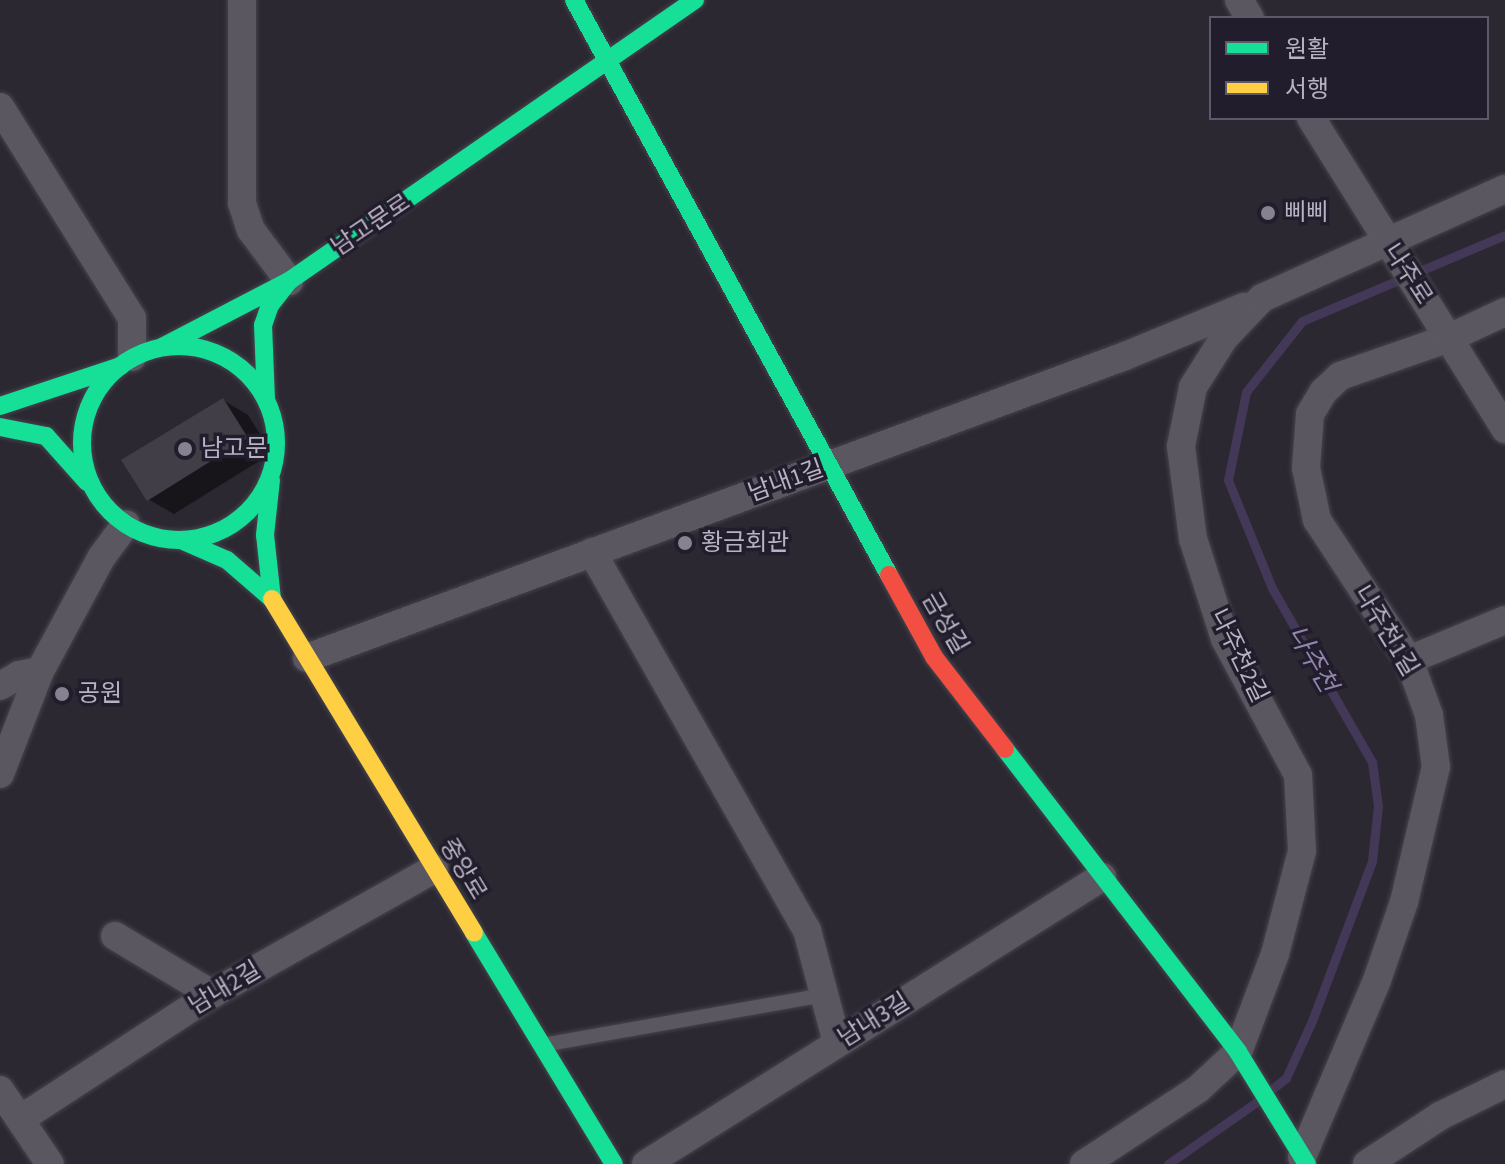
<!DOCTYPE html>
<meta charset="utf-8">
<style>
body{margin:0}
#map{position:relative;width:1505px;height:1164px;overflow:hidden;background:#2b2832;font-family:"Source Sans 3","Noto Sans KR",sans-serif}
div>[style]{position:absolute}
.shadow>*{inset:0;background:#0007}
.stream>*{height:9px;margin:-4.5px;padding:0 4.5px;transform-origin:4.5px;border-radius:4.5px;background:#433857}
.building>*{inset:0;background:#413e48}
.roads{filter:drop-shadow(0 0 2px #46444c) drop-shadow(0 0 2px #46444c)}
.lane>*{height:14px;margin:-7px;padding:0 7px;transform-origin:7px;border-radius:7px;background:#5a5761}
.street>*{height:28px;margin:-14px;padding:0 14px;transform-origin:14px;border-radius:14px;background:#5a5761}
.fast>*{height:18px;margin:-9px;padding:0 9px;transform-origin:9px;border-radius:9px;background:#16e098}
.fast>.ring{margin:-9px;padding:0;box-sizing:content-box;background:none;border:18px solid #16e098;border-radius:50%}
.slow>*{height:18px;margin:-9px;padding:0 9px;transform-origin:9px;border-radius:9px;background:#ffcf43}
.jam>*{height:18px;margin:-9px;padding:0 9px;transform-origin:9px;border-radius:9px;background:#f24e42}
.dots>*{width:22px;height:22px;translate:-50% -50%;box-sizing:border-box;border:4px solid #221d2c;border-radius:50%}
span{translate:-50% -50%;white-space:nowrap;text-align:center;line-height:1.15;-webkit-text-stroke:7px #221d2c;paint-order:stroke}
.poi-label{font-size:24px;color:#b8b2c3}
.left{translate:0 -50%;text-align:left}
.street-label{font-size:24px;color:#b8b2c3}
.water-label{font-size:26px;color:#9185ad;font-style:italic}
.legend{position:absolute;left:1209px;top:16px;width:280px;height:104px;box-sizing:border-box;background:#221d2c;border:2px solid #5e5968;margin:0;padding:10px 14px;list-style:none;font-size:24px;color:#b8b2c3}
.legend li{display:flex;align-items:center;gap:16px;height:40px}
.legend b{width:40px;border:2px solid #5e5968}
</style>
<div id="map">
<div class="shadow">
<i style="clip-path:polygon(223px 400px,248px 415px,272px 453px,174px 514px,148px 499px)"></i>
</div>
<div class="stream">
<i style="left:1272px;top:1089px;width:18px;rotate:-38deg"></i>
<i style="left:1286px;top:1078px;width:63px;rotate:-65.5deg"></i>
<i style="left:1312px;top:1021px;width:171px;rotate:-69.4deg"></i>
<i style="left:1372px;top:861px;width:55px;rotate:-83.8deg"></i>
<i style="left:1378px;top:806px;width:44px;rotate:-97.8deg"></i>
<i style="left:1372px;top:762px;width:201px;rotate:-119.9deg"></i>
<i style="left:1272px;top:588px;width:117px;rotate:-112.2deg"></i>
<i style="left:1228px;top:480px;width:90px;rotate:-78.4deg"></i>
<i style="left:1246px;top:392px;width:90px;rotate:-51.7deg"></i>
<i style="left:1302px;top:321px;width:220px;rotate:-23deg"></i>
<i style="left:1168px;top:1164px;width:110px;rotate:-35deg"></i>
</div>
<div class="building">
<i style="clip-path:polygon(223px 398px,248px 438px,147px 501px,121px 460px)"></i>
</div>
<div class="roads">
<div class="lane">
<i style="left:543px;top:1045px;width:285px;rotate:-10.1deg"></i>
</div>
<div class="street">
<i style="left:242px;top:0;width:203px;rotate:90deg"></i>
<i style="left:242px;top:203px;width:28px;rotate:72deg"></i>
<i style="left:251px;top:230px;width:64px;rotate:53.3deg"></i>
<i style="left:1239px;top:0;width:21px;rotate:59deg"></i>
<i style="left:0;top:107px;width:249px;rotate:58deg"></i>
<i style="left:132px;top:318px;width:39px;rotate:90deg"></i>
<i style="left:1311px;top:118px;width:367px;rotate:58deg"></i>
<i style="left:592px;top:552px;width:435px;rotate:60.4deg"></i>
<i style="left:807px;top:930px;width:117px;rotate:75.1deg"></i>
<i style="left:307px;top:658px;width:872px;rotate:-20.26deg"></i>
<i style="left:1125px;top:356px;width:129px;rotate:-22.4deg"></i>
<i style="left:1409px;top:660px;width:104px;rotate:-22.6deg"></i>
<i style="left:0;top:686px;width:22px;rotate:-30deg"></i>
<i style="left:19px;top:675px;width:21px;rotate:-11deg"></i>
<i style="left:0;top:774px;width:110px;rotate:-68.8deg"></i>
<i style="left:40px;top:671px;width:128px;rotate:-61.6deg"></i>
<i style="left:101px;top:558px;width:42px;rotate:-53.7deg"></i>
<i style="left:115px;top:936px;width:113px;rotate:30.9deg"></i>
<i style="left:0;top:1090px;width:89px;rotate:56deg"></i>
<i style="left:22px;top:1118px;width:227px;rotate:-33.1deg"></i>
<i style="left:212px;top:994px;width:255px;rotate:-29.4deg"></i>
<i style="left:1302px;top:1157px;width:192px;rotate:-67deg"></i>
<i style="left:1377px;top:980px;width:83px;rotate:-70.9deg"></i>
<i style="left:1404px;top:902px;width:139px;rotate:-76.7deg"></i>
<i style="left:1436px;top:767px;width:52px;rotate:-97.7deg"></i>
<i style="left:1429px;top:715px;width:59px;rotate:-110deg"></i>
<i style="left:1409px;top:660px;width:168px;rotate:-123.3deg"></i>
<i style="left:1317px;top:520px;width:53px;rotate:-101.9deg"></i>
<i style="left:1306px;top:468px;width:54px;rotate:-85.8deg"></i>
<i style="left:1310px;top:414px;width:26px;rotate:-59deg"></i>
<i style="left:1323px;top:392px;width:23px;rotate:-43deg"></i>
<i style="left:1340px;top:376px;width:115px;rotate:-19.2deg"></i>
<i style="left:1449px;top:338px;width:62px;rotate:-24.9deg"></i>
<i style="left:646px;top:1164px;width:539px;rotate:-32.19deg"></i>
<i style="left:1084px;top:1164px;width:136px;rotate:-33.3deg"></i>
<i style="left:1198px;top:1089px;width:54px;rotate:-42.8deg"></i>
<i style="left:1238px;top:1052px;width:105px;rotate:-69.3deg"></i>
<i style="left:1275px;top:954px;width:106px;rotate:-75.3deg"></i>
<i style="left:1302px;top:851px;width:76px;rotate:-93deg"></i>
<i style="left:1298px;top:775px;width:154px;rotate:-118.2deg"></i>
<i style="left:1225px;top:639px;width:105px;rotate:-107.7deg"></i>
<i style="left:1193px;top:539px;width:94px;rotate:-97.4deg"></i>
<i style="left:1181px;top:446px;width:60px;rotate:-78.5deg"></i>
<i style="left:1193px;top:387px;width:58px;rotate:-57.7deg"></i>
<i style="left:1224px;top:338px;width:55px;rotate:-46.5deg"></i>
<i style="left:1262px;top:298px;width:266px;rotate:-24.2deg"></i>
<i style="left:1367px;top:1164px;width:87px;rotate:-33.3deg"></i>
<i style="left:1440px;top:1116px;width:72px;rotate:-26.2deg"></i>
</div>
<div class="fast">
<i style="left:574px;top:0;width:656px;rotate:61.28deg"></i>
<i style="left:289px;top:281px;width:494px;rotate:-34.7deg"></i>
<i class="ring" style="left:82px;top:346px;width:176px;height:176px"></i>
<i style="left:162px;top:347px;width:143px;rotate:-27.5deg"></i>
<i style="left:289px;top:281px;width:31px;rotate:128deg"></i>
<i style="left:270px;top:305px;width:21px;rotate:109deg"></i>
<i style="left:263px;top:325px;width:74px;rotate:87.7deg"></i>
<i style="left:0;top:406px;width:127px;rotate:-18.3deg"></i>
<i style="left:0;top:427px;width:47px;rotate:11.1deg"></i>
<i style="left:46px;top:436px;width:62px;rotate:48.3deg"></i>
<i style="left:181px;top:540px;width:50px;rotate:23.5deg"></i>
<i style="left:227px;top:560px;width:60px;rotate:40.9deg"></i>
<i style="left:272px;top:599px;width:64px;rotate:-96.2deg"></i>
<i style="left:265px;top:535px;width:55px;rotate:-83.8deg"></i>
<i style="left:1005px;top:749px;width:382px;rotate:52.4deg"></i>
<i style="left:1238px;top:1052px;width:132px;rotate:58.4deg"></i>
<i style="left:474px;top:933px;width:270px;rotate:58.8deg"></i>
</div>
<div class="slow">
<i style="left:272px;top:599px;width:390px;rotate:58.8deg"></i>
</div>
<div class="jam">
<i style="left:889px;top:575px;width:94px;rotate:61.2deg"></i>
<i style="left:934px;top:657px;width:116px;rotate:52.3deg"></i>
</div>
</div>
<div class="dots">
<i style="left:1268px;top:213px;background:#878290"></i>
<i style="left:185px;top:449px;background:#878290"></i>
<i style="left:685px;top:543px;background:#878290"></i>
<i style="left:62px;top:694px;background:#878290"></i>
</div>
<div class="poi-label">
<span class="left" style="left:1284px;top:213px">삐삐</span>
<span class="left" style="left:201px;top:449px">남고문</span>
<span class="left" style="left:701px;top:543px">황금회관</span>
<span class="left" style="left:78px;top:694px">공원</span>
</div>
<div class="street-label">
<span style="left:371px;top:225px;rotate:-34deg">남고문로</span>
<span style="left:1408px;top:274px;rotate:57deg">나주로</span>
<span style="left:786px;top:481px;rotate:-20deg">남내1길</span>
<span style="left:945px;top:623px;rotate:60deg">금성길</span>
<span style="left:1386px;top:631px;rotate:59deg">나주천1길</span>
<span style="left:1239px;top:656px;rotate:64deg">나주천2길</span>
<span style="left:463px;top:869px;rotate:59deg">중앙로</span>
<span style="left:225px;top:988px;rotate:-31deg">남내2길</span>
<span style="left:874px;top:1020px;rotate:-32deg">남내3길</span>
</div>
<div class="water-label">
<span style="left:1312px;top:659px;rotate:60deg">나주천</span>
</div>
<ul class="legend">
<li><b style="height:10px;background:#16e098"></b>원활</li>
<li><b style="height:10px;background:#ffcf43"></b>서행</li>
</ul>
</div>
